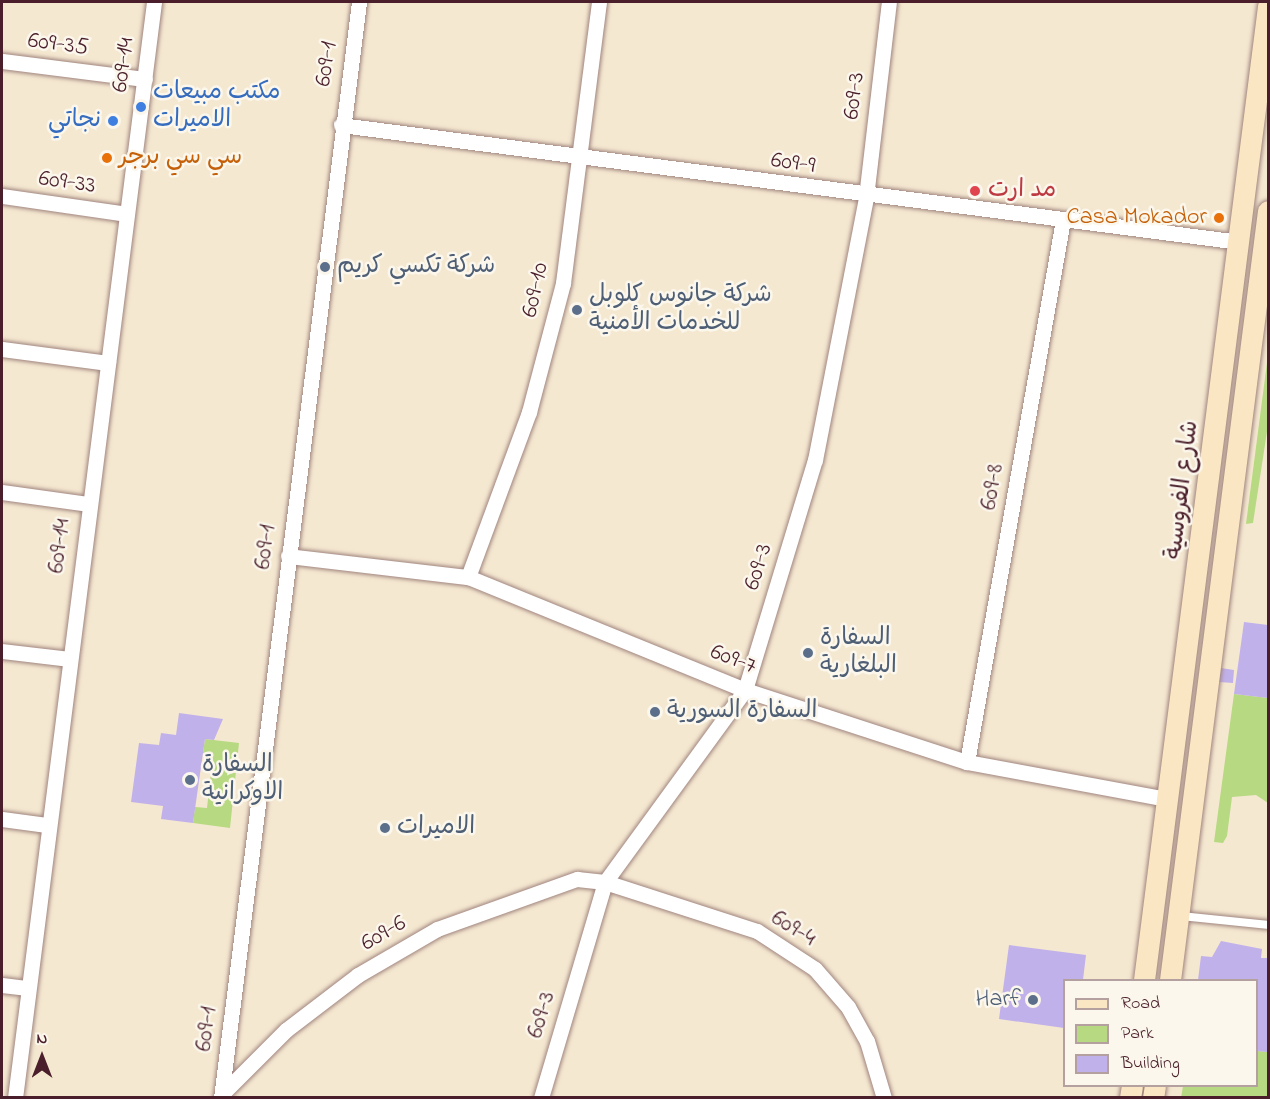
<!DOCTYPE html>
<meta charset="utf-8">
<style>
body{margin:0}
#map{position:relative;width:1270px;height:1099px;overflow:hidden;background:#f5e8d1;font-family:"Indie Flower","Playpen Sans Arabic",sans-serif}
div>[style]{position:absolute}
.green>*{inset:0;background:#b7d981}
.building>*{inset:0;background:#c1b1ea}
.path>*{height:3px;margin-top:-1.5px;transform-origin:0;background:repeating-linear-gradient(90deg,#a0847e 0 1.5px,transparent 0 6px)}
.roads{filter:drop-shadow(0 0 2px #a0847e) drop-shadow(0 0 2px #a0847e)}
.lane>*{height:8px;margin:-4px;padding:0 4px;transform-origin:4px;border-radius:4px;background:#fff}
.street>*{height:15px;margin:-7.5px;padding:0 7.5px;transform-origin:7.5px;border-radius:7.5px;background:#fff}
.secondary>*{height:21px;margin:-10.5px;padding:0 10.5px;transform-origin:10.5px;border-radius:10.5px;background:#fbe6c4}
.dots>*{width:16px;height:16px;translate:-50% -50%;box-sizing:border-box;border:3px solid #fbf7ec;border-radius:50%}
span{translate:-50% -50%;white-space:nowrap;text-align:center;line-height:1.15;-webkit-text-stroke:5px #fbf7ec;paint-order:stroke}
.street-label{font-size:24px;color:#4a1f2b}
.shop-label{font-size:24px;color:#366cbe}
.left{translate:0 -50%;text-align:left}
.right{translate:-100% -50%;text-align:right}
.food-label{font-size:24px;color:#c56008}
.health-label{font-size:24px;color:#be3a42}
.service-label{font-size:24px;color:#4e5e75}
.frame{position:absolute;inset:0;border:3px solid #4a1f2b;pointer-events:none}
.legend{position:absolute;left:1063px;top:979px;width:195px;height:108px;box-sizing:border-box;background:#fbf7ec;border:2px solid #b4a19f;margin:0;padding:8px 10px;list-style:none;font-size:18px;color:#4a1f2b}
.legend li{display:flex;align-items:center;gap:12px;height:30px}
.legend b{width:30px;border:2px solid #b4a19f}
.north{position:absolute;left:12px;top:1027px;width:60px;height:60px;-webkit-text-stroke:4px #fbf7ec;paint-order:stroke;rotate:0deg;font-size:16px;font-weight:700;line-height:24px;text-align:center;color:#4a1f2b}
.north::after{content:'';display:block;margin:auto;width:21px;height:27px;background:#4a1f2b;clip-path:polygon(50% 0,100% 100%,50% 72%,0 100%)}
</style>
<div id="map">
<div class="green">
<i style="clip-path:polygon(1268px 355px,1268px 425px,1253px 523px,1246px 524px)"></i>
<i style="clip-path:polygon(1234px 694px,1268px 698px,1268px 803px,1256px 795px,1232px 797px,1227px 836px,1223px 843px,1214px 842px)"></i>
<i style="clip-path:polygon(205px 739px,239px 743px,230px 828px,193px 823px,195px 807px,207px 808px,213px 755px,203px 753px)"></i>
<i style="clip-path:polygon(1257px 1051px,1268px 1052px,1268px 1097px,1181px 1098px,1183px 1086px,1256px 1086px)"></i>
</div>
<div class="building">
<i style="clip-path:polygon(1244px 622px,1268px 625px,1268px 698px,1234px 694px)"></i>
<i style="clip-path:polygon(1221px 668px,1234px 670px,1233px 683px,1219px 682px)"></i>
<i style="clip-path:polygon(179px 713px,223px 719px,214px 740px,205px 739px,193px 823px,161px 819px,163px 806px,131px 802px,139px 743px,159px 745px,161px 733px,176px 735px)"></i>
<i style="clip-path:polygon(1221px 941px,1262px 949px,1261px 958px,1268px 958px,1267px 1052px,1256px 1051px,1256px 980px,1198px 980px,1201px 956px,1212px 957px)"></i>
<i style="clip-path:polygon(1009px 945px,1086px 955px,1083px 980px,1064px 980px,1064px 1028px,999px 1019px)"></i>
</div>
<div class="path">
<i style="left:1224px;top:1098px;width:28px"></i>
</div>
<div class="roads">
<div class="lane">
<i style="left:1180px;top:916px;width:88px;rotate:5.8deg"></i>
</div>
<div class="street">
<i style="left:2px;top:61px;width:144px;rotate:7.2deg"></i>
<i style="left:341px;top:125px;width:906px;rotate:7.42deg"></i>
<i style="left:2px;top:196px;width:126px;rotate:8.2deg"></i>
<i style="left:2px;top:349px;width:107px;rotate:7.5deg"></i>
<i style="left:2px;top:492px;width:88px;rotate:7.9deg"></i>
<i style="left:288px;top:556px;width:181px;rotate:6.7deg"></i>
<i style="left:468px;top:577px;width:299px;rotate:22.2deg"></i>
<i style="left:745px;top:690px;width:233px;rotate:18deg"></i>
<i style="left:967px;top:762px;width:202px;rotate:10.5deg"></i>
<i style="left:468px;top:577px;width:176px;rotate:-69.7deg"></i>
<i style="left:529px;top:412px;width:133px;rotate:-75.2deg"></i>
<i style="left:563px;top:283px;width:283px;rotate:-82.7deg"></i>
<i style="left:2px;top:651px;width:67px;rotate:6.8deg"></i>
<i style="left:967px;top:762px;width:550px;rotate:-79.96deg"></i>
<i style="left:2px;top:819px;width:45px;rotate:7.6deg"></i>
<i style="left:2px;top:985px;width:26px;rotate:7deg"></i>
<i style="left:222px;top:1094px;width:91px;rotate:-45deg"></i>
<i style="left:286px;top:1030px;width:91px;rotate:-37.4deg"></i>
<i style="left:358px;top:975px;width:91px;rotate:-30.2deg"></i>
<i style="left:437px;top:929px;width:149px;rotate:-19.7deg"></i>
<i style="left:577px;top:879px;width:28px;rotate:6deg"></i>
<i style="left:605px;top:882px;width:160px;rotate:17.9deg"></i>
<i style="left:757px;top:931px;width:69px;rotate:33.2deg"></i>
<i style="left:815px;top:969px;width:50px;rotate:49deg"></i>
<i style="left:848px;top:1007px;width:39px;rotate:61deg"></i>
<i style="left:867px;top:1041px;width:59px;rotate:73.4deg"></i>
<i style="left:15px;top:1098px;width:1105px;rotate:-82.77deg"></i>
<i style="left:221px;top:1098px;width:1105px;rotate:-82.82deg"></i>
<i style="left:541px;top:1098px;width:225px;rotate:-73.5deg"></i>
<i style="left:605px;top:882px;width:238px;rotate:-53.9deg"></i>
<i style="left:745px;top:690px;width:240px;rotate:-73.1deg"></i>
<i style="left:815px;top:460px;width:268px;rotate:-79deg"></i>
<i style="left:866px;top:197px;width:196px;rotate:-83.3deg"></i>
</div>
<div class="secondary">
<i style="left:1144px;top:980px;width:982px;rotate:-82.74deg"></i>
<i style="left:1170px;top:980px;width:775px;rotate:-82.74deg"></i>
<i style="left:1130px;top:1098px;width:12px;rotate:-81deg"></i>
<i style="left:1153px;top:1098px;width:12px;rotate:-81deg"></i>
</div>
</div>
<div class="dots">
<i style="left:141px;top:107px;background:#3f7fe0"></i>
<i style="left:113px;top:121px;background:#3f7fe0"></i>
<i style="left:107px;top:158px;background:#e8710a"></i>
<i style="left:975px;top:191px;background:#e0444e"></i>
<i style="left:1219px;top:218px;background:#e8710a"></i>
<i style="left:325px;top:267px;background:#5c6f8a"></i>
<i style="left:577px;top:310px;background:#5c6f8a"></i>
<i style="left:808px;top:653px;background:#5c6f8a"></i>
<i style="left:655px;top:712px;background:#5c6f8a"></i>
<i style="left:190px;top:780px;background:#5c6f8a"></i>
<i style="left:385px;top:828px;background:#5c6f8a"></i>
<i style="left:1033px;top:1000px;background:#5c6f8a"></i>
</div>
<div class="street-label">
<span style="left:58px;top:45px;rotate:7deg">609-35</span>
<span style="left:327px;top:64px;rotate:-82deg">609-1</span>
<span style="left:124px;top:65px;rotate:-83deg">609-14</span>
<span style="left:855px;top:96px;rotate:-83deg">609-3</span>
<span style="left:793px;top:164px;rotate:8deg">609-9</span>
<span style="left:67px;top:183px;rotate:8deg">609-33</span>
<span style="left:536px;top:290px;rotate:-78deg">609-10</span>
<span style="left:993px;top:487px;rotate:-80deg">609-8</span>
<span style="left:1183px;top:490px;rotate:-83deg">شارع الفروسية</span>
<span style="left:60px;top:546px;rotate:-83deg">609-14</span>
<span style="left:266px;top:547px;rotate:-83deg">609-1</span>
<span style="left:759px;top:567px;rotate:-73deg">609-3</span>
<span style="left:733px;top:660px;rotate:21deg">609-7</span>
<span style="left:793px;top:929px;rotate:32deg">609-4</span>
<span style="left:384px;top:934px;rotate:-30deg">609-6</span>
<span style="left:542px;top:1015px;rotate:-73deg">609-3</span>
<span style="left:207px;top:1029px;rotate:-83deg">609-1</span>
</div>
<div class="shop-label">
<span class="left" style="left:153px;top:107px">مكتب مبيعات<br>الاميرات</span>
<span class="right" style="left:101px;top:121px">نجاتي</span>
</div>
<div class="food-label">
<span class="left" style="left:119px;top:158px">سي سي برجر</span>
<span class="right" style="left:1207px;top:218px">Casa Mokador</span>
</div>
<div class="health-label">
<span class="left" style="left:988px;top:191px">مد ارت</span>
</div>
<div class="service-label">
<span class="left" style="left:337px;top:267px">شركة تكسي كريم</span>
<span class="left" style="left:589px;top:310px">شركة جانوس كلوبل<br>للخدمات الأمنية</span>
<span class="left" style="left:820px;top:653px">السفارة<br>البلغارية</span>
<span class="left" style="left:667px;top:712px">السفارة السورية</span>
<span class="left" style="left:202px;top:780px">السفارة<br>الاوكرانية</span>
<span class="left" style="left:397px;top:828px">الاميرات</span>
<span class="right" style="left:1021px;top:1000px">Harf</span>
</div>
<div class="frame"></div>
<ul class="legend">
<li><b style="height:8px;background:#fbe6c4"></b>Road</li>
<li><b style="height:16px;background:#b7d981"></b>Park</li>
<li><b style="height:16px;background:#c1b1ea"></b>Building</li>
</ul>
<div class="north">N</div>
</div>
